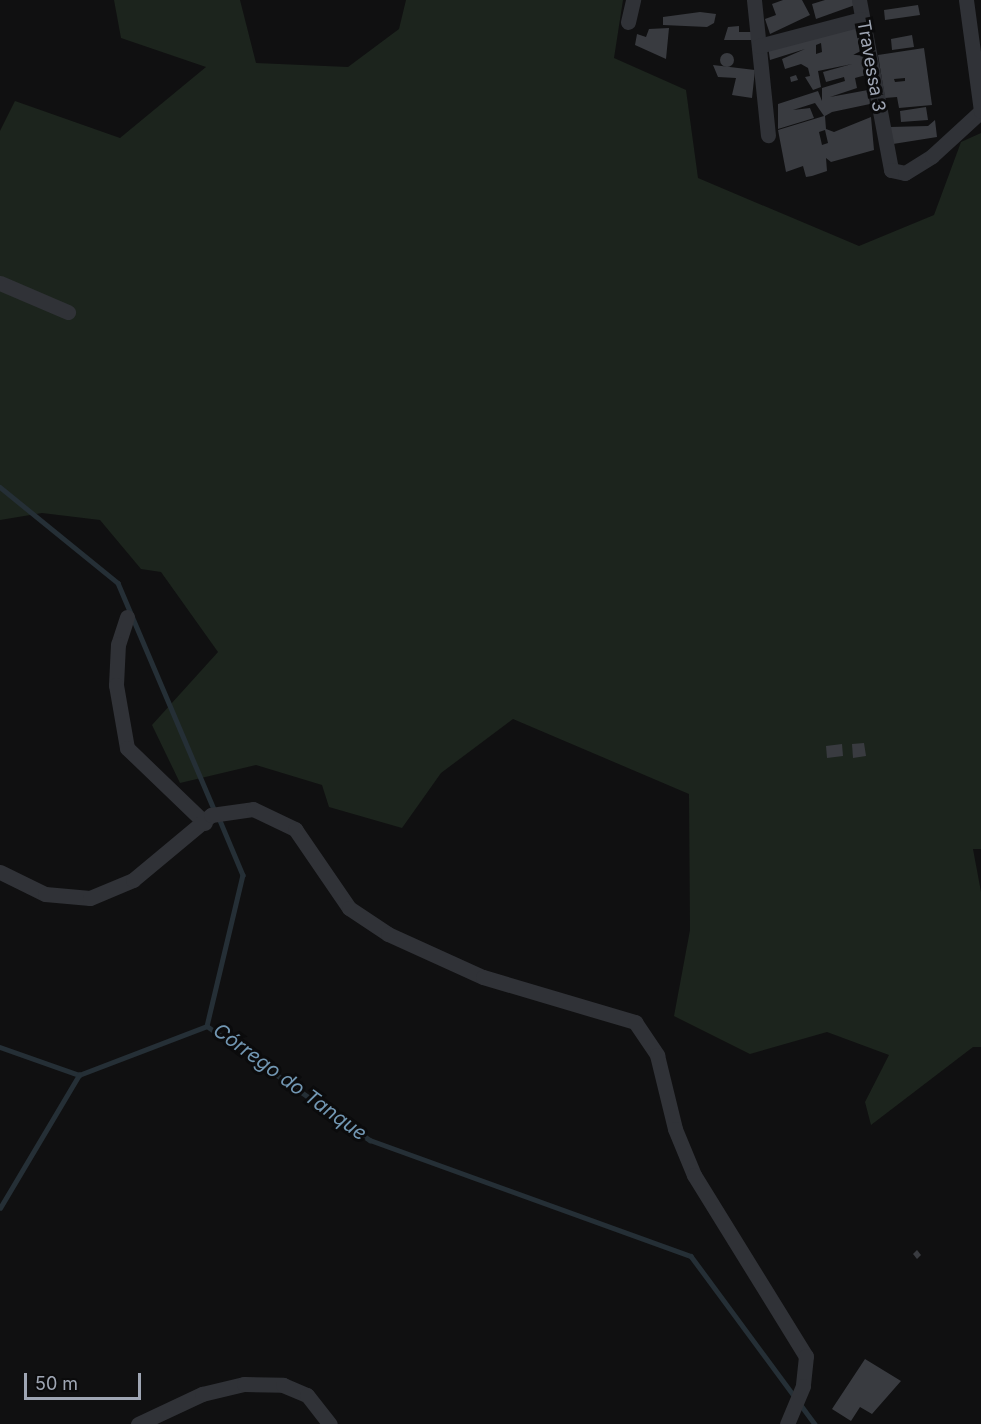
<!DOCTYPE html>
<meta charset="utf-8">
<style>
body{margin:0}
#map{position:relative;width:981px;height:1424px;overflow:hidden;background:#101011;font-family:Inter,sans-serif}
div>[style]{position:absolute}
.green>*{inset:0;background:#1c241d}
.stream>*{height:4.5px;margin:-2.25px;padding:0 2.25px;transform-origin:2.25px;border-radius:2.25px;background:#252f36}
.building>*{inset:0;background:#393b40}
.round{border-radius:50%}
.minor>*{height:15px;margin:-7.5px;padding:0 7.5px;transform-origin:7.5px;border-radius:7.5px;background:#303237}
span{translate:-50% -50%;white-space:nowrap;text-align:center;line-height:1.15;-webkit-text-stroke:6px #0b0b0c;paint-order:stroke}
.street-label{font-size:18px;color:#9fa6b4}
.water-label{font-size:20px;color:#7297b3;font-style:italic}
.scale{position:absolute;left:24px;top:1373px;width:117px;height:27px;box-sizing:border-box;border:3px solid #9fa6b4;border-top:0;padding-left:8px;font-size:18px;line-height:21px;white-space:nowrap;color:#9fa6b4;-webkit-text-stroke:4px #0b0b0c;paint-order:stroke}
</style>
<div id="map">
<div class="green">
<i style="clip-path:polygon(114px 0,240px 0,256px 63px,348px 67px,399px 29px,406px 0,623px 0,614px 58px,686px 90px,698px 178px,859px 246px,934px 215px,961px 142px,981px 133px,981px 849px,973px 849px,981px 892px,981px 1047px,973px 1047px,871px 1125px,865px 1102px,889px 1055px,827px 1032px,750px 1054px,674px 1016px,690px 930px,689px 794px,513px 719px,441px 773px,402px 828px,329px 807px,322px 785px,256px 765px,180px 783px,152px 725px,218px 652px,161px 572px,141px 569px,100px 520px,42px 513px,0 520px,0 131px,15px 101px,120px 138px,206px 67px,121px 38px)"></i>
</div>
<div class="stream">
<i style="left:0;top:487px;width:152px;rotate:39.1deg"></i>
<i style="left:118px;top:583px;width:248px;rotate:67deg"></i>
<i style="left:219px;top:818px;width:62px;rotate:67.2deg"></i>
<i style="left:243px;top:875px;width:155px;rotate:103.4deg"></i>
<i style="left:207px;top:1026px;width:199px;rotate:35deg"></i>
<i style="left:370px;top:1140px;width:341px;rotate:19.9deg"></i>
<i style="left:691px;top:1256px;width:209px;rotate:53.6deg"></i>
<i style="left:0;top:1047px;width:84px;rotate:19.5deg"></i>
<i style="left:79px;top:1075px;width:137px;rotate:-20.9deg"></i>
<i style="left:0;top:1208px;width:155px;rotate:-59.3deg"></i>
</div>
<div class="building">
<i style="clip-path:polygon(783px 0,802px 0,810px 15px,770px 34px,765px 19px,776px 15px,772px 4px)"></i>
<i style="clip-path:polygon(825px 0,854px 0,855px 5px,816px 19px,812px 4px)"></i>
<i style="clip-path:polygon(918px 5px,920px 15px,885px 20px,884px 10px)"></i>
<i style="clip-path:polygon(700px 12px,716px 14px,714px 23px,707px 27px,663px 25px,663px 17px)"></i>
<i style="clip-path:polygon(evenodd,857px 25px,866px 75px,855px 78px,857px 88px,830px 97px,868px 90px,870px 104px,832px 112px,825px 116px,826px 129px,834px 132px,871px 117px,874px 150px,831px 162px,826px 158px,827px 171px,812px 176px,806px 177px,803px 166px,786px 172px,778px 130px,824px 116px,815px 103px,793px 110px,810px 108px,814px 118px,778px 129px,778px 104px,818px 91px,822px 101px,822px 88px,845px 81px,844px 77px,826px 82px,823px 72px,852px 64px,818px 71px,821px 87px,813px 90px,805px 77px,810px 76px,808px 68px,801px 64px,785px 69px,782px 59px,805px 49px,770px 60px,768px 46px,857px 25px,821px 43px,822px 52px,816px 54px,816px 45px,821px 43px,857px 25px,825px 130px,828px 143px,822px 145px,819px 132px,825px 130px)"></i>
<i style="clip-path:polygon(739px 26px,739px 32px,751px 32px,752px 40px,724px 40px,728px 27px)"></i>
<i style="clip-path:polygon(669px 28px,666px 59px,635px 45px,637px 34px,646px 37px,649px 29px)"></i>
<i style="clip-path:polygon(912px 35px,914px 47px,892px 50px,891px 39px)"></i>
<i style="clip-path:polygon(evenodd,924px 48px,932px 105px,899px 108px,897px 97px,885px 98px,878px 55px,924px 48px,905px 78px,905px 81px,895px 82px,894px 79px,905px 78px)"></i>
<i class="round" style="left:720px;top:53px;width:14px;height:14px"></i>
<i style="clip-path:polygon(713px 65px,755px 70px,752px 98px,732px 95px,736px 78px,718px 77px)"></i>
<i style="clip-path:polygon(796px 75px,798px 80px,791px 82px,790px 77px)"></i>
<i style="clip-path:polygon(926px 107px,928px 120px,901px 122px,900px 111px)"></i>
<i style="clip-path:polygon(935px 120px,937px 137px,893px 144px,890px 127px,928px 126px)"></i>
<i style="clip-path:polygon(864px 743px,866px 756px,853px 758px,852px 744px)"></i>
<i style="clip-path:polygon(842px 744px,843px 756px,827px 758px,826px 746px)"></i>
<i style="clip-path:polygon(917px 1250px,921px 1255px,917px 1259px,913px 1254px)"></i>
<i style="clip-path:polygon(865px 1359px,901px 1381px,872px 1414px,860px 1407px,851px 1421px,832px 1409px)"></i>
</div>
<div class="minor">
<i style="left:754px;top:0;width:136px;rotate:84.1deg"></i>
<i style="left:859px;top:0;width:173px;rotate:79.3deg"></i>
<i style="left:891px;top:170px;width:14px;rotate:12deg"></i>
<i style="left:905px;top:173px;width:32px;rotate:-32deg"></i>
<i style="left:932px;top:156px;width:65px;rotate:-42.5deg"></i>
<i style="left:966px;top:0;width:112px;rotate:82.3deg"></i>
<i style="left:628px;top:22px;width:23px;rotate:-77deg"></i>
<i style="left:759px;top:46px;width:106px;rotate:-14.7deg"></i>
<i style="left:0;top:283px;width:74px;rotate:23.1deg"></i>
<i style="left:127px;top:617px;width:28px;rotate:108deg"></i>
<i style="left:118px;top:644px;width:41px;rotate:92.8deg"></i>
<i style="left:116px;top:685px;width:64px;rotate:80.1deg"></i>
<i style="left:127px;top:748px;width:108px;rotate:43.9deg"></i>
<i style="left:0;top:872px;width:50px;rotate:26.1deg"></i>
<i style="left:45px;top:894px;width:45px;rotate:5.1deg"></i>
<i style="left:90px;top:898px;width:47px;rotate:-22.7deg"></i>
<i style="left:133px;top:880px;width:102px;rotate:-39.8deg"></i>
<i style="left:211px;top:815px;width:42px;rotate:-8.1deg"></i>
<i style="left:253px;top:809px;width:47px;rotate:25.5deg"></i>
<i style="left:295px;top:829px;width:96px;rotate:55.6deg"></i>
<i style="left:349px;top:908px;width:47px;rotate:33.7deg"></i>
<i style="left:388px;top:934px;width:104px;rotate:24.4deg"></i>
<i style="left:483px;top:977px;width:159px;rotate:16.5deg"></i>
<i style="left:635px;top:1022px;width:40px;rotate:56deg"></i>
<i style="left:657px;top:1055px;width:76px;rotate:76.3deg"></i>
<i style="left:675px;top:1129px;width:50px;rotate:67.6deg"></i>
<i style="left:694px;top:1175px;width:213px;rotate:58.3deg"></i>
<i style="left:806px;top:1356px;width:30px;rotate:96deg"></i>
<i style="left:803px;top:1386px;width:41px;rotate:112.8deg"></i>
<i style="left:138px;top:1424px;width:71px;rotate:-25.1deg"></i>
<i style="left:202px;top:1394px;width:43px;rotate:-13.4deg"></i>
<i style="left:244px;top:1384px;width:39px;rotate:1deg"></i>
<i style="left:283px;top:1385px;width:26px;rotate:23deg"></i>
<i style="left:307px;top:1395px;width:37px;rotate:52deg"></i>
</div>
<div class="street-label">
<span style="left:871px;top:66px;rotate:80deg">Travessa 3</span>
</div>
<div class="water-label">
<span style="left:290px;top:1082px;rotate:36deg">Córrego do Tanque</span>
</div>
<div class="scale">50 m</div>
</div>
